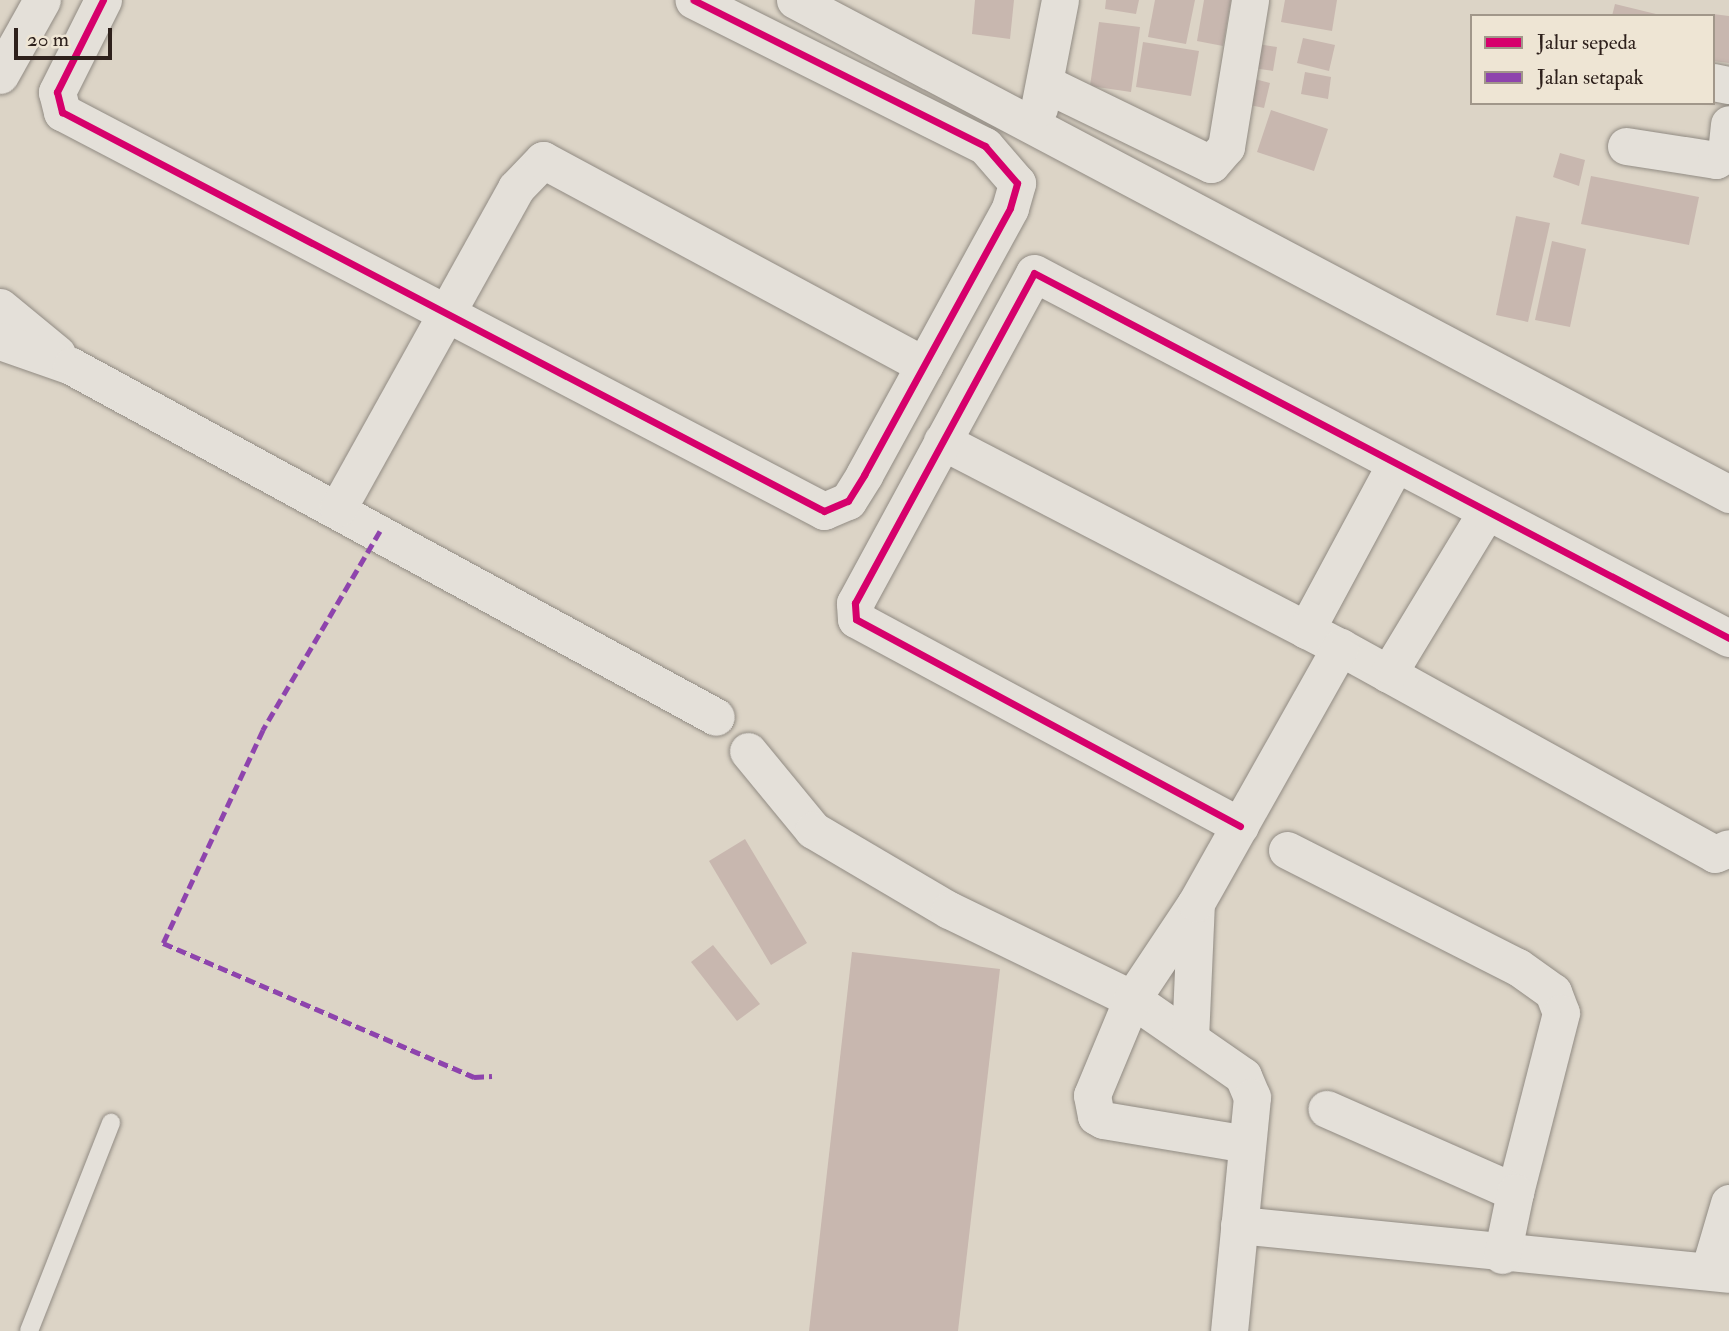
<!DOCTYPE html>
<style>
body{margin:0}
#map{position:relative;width:1729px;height:1331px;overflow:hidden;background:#dcd4c6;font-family:"IM FELL Double Pica",serif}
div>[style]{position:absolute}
.building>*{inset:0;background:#c8b7af}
.roads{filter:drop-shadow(0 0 2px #918b83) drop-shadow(0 0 2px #918b83)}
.service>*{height:18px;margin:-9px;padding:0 9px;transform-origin:9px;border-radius:9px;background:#e4e0d9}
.minor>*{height:37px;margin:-18.5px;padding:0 18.5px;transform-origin:18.5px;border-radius:18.5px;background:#e4e0d9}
.quiet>*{height:5px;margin-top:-2.5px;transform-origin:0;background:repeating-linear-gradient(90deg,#8e44ad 0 10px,transparent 0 15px)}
.cycleway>*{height:7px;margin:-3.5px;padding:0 3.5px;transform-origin:3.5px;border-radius:3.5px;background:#d6006c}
span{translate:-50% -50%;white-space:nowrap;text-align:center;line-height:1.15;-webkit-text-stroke:7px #eee5d4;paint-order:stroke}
.legend{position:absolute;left:1470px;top:14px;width:245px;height:91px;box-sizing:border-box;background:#eee5d4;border:2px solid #a1978a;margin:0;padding:9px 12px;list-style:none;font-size:21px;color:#2e211c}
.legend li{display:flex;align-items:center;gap:14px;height:35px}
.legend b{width:35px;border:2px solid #a1978a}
.scale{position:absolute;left:14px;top:28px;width:98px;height:32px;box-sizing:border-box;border:4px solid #2e211c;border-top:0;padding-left:9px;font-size:21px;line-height:24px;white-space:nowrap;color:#2e211c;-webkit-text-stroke:5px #eee5d4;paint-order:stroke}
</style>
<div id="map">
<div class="building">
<i style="clip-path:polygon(975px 0,1014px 0,1010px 39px,972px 34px)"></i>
<i style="clip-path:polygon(1106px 0,1139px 0,1136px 14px,1105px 9px)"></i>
<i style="clip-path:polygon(1155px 0,1195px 0,1186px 44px,1148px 37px)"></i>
<i style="clip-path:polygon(1204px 0,1231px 0,1223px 46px,1197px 41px)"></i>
<i style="clip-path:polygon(1285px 0,1337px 0,1332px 31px,1281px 22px)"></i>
<i style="clip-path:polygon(1615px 4px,1660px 15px,1660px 16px,1612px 16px)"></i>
<i style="clip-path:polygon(1713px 14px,1729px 16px,1729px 63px,1713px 61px)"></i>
<i style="clip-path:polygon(1099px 22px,1140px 27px,1131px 92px,1090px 86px)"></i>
<i style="clip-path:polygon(1303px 38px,1335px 45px,1329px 71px,1297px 63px)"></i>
<i style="clip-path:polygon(1143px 42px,1199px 51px,1191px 96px,1136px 87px)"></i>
<i style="clip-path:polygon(1257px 44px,1277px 47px,1273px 71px,1253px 68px)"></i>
<i style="clip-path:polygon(1305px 72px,1331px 77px,1328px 99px,1301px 94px)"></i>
<i style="clip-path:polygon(1251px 78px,1270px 83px,1264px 108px,1245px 104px)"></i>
<i style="clip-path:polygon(1271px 110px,1328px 129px,1314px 171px,1257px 152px)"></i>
<i style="clip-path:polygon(1560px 153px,1585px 160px,1579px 186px,1553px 177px)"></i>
<i style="clip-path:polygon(1591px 176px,1699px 197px,1689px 245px,1581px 224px)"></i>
<i style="clip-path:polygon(1516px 216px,1550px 223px,1528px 322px,1496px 315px)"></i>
<i style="clip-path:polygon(1552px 241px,1586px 249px,1570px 327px,1535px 320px)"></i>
<i style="clip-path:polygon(745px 839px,807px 943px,771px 965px,709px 861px)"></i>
<i style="clip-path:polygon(713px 945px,760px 1004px,737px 1021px,691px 962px)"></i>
<i style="clip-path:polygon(852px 952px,1000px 969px,958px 1331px,809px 1331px)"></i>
</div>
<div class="roads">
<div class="service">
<i style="left:29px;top:1331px;width:224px;rotate:-68.5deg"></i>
</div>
<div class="minor">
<i style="left:103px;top:0;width:103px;rotate:116.6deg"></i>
<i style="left:57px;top:92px;width:21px;rotate:76deg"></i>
<i style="left:62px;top:112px;width:860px;rotate:27.64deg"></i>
<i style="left:824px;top:511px;width:26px;rotate:-23deg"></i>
<i style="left:848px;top:501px;width:31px;rotate:-58deg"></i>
<i style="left:864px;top:475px;width:304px;rotate:-61.3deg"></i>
<i style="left:1010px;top:208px;width:26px;rotate:-74deg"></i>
<i style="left:1017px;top:183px;width:49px;rotate:-130.9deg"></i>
<i style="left:985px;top:146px;width:326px;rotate:-153.4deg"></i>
<i style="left:795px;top:0;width:1057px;rotate:27.87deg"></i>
<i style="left:0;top:75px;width:86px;rotate:-60.8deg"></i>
<i style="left:1713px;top:82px;width:16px;rotate:11deg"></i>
<i style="left:1048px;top:85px;width:181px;rotate:25.9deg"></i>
<i style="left:1211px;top:164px;width:23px;rotate:-49deg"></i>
<i style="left:1226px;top:147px;width:149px;rotate:-80.7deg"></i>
<i style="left:1039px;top:108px;width:110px;rotate:-79deg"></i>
<i style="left:1626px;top:146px;width:91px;rotate:8.8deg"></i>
<i style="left:1716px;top:160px;width:12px;rotate:-35deg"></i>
<i style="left:1726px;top:153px;width:29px;rotate:-84deg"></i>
<i style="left:0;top:307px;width:74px;rotate:39.5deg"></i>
<i style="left:0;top:341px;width:75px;rotate:19.4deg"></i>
<i style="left:71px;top:366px;width:734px;rotate:28.55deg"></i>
<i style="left:942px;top:441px;width:448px;rotate:27.4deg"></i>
<i style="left:1340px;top:647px;width:428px;rotate:28.9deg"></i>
<i style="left:1715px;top:854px;width:15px;rotate:-23deg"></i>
<i style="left:338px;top:508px;width:366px;rotate:-60.9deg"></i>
<i style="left:516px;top:188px;width:39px;rotate:-46deg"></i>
<i style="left:543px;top:160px;width:433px;rotate:28.3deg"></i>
<i style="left:1306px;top:630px;width:187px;rotate:-61.7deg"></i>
<i style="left:1388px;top:674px;width:189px;rotate:-58.8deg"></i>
<i style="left:748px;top:751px;width:102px;rotate:50.6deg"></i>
<i style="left:813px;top:830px;width:158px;rotate:30.5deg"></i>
<i style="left:949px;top:910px;width:203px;rotate:25.9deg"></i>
<i style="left:1132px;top:999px;width:135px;rotate:34.7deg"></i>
<i style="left:1243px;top:1076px;width:23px;rotate:67deg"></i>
<i style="left:1252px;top:1097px;width:235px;rotate:95.6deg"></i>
<i style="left:1240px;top:826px;width:436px;rotate:-151.7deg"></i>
<i style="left:856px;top:619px;width:16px;rotate:-94deg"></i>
<i style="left:855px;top:603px;width:375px;rotate:-61.5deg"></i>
<i style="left:1034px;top:273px;width:785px;rotate:27.71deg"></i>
<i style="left:1287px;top:850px;width:259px;rotate:26.9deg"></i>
<i style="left:1518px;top:967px;width:43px;rotate:35.5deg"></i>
<i style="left:1553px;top:992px;width:22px;rotate:69deg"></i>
<i style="left:1561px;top:1013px;width:185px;rotate:104.4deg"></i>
<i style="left:1515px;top:1192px;width:206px;rotate:-156.2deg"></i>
<i style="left:1190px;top:1039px;width:135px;rotate:-87.5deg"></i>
<i style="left:1247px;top:1144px;width:146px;rotate:-170.5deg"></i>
<i style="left:1103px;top:1120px;width:8px;rotate:-150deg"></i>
<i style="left:1096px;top:1116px;width:21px;rotate:-101deg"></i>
<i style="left:1092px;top:1095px;width:104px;rotate:-67.4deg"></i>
<i style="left:1132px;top:999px;width:115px;rotate:-56.3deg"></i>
<i style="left:1196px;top:903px;width:294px;rotate:-60.6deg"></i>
<i style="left:1239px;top:1225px;width:492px;rotate:5.7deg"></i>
<i style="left:1502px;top:1255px;width:64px;rotate:-78.3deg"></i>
<i style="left:1709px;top:1271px;width:71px;rotate:-73.6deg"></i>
</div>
</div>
<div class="quiet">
<i style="left:380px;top:531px;width:231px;rotate:120.5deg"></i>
<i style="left:263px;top:730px;width:235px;rotate:115.1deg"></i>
<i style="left:163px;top:943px;width:339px;rotate:23.3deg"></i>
<i style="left:474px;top:1077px;width:18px;rotate:-3deg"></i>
</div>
<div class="cycleway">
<i style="left:103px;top:0;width:103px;rotate:116.6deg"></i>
<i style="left:57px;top:92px;width:21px;rotate:76deg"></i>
<i style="left:62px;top:112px;width:860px;rotate:27.64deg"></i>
<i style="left:824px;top:511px;width:26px;rotate:-23deg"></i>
<i style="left:848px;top:501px;width:31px;rotate:-58deg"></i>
<i style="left:864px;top:475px;width:304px;rotate:-61.3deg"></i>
<i style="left:1010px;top:208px;width:26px;rotate:-74deg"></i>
<i style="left:1017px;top:183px;width:49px;rotate:-130.9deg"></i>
<i style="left:985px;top:146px;width:326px;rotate:-153.4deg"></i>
<i style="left:1240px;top:826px;width:436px;rotate:-151.7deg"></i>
<i style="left:856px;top:619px;width:16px;rotate:-94deg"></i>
<i style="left:855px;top:603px;width:375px;rotate:-61.5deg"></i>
<i style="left:1034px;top:273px;width:785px;rotate:27.71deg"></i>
</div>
<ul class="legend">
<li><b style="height:9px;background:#d6006c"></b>Jalur sepeda</li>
<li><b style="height:9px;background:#8e44ad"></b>Jalan setapak</li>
</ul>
<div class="scale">20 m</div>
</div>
